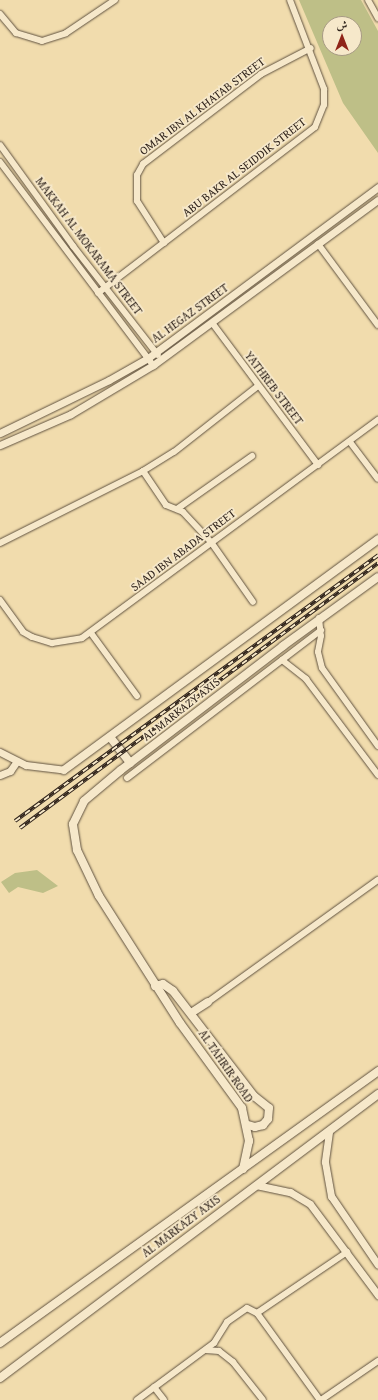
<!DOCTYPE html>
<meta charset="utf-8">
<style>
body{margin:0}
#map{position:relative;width:378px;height:1400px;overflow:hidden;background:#f1dcad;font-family:"Gentium Book Plus",Amiri,serif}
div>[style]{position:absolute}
.green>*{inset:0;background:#bebf87}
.roads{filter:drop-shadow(0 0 1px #605240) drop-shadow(0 0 1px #605240)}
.minor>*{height:6px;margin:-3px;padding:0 3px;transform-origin:3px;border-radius:3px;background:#f6e8ca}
.tertiary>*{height:7px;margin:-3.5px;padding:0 3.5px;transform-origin:3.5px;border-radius:3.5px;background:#f6e8ca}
.secondary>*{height:8px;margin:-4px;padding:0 4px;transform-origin:4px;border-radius:4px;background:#f6e8ca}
.rail>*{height:3.5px;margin-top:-1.75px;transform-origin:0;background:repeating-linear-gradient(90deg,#f6e8ca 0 6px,#30241c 0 12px);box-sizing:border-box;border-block:1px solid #30241c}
span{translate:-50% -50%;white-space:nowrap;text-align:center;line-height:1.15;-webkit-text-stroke:3.5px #f6e8ca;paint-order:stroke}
.street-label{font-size:12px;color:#30241c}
.north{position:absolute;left:322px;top:16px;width:40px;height:40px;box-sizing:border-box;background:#f6e8ca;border:1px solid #a79a84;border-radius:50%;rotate:0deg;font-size:11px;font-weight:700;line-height:16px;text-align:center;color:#30241c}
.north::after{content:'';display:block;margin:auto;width:14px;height:18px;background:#8f2418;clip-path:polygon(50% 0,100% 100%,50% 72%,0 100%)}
</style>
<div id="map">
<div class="green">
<i style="clip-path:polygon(evenodd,299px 0,361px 0,378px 31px,378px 153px,343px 103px,299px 0,330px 24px,354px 24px,354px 48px,330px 48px,330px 24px)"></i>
<i style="clip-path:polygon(37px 870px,58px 886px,43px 893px,18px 887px,9px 893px,1px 882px,15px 873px)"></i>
</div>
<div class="roads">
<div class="minor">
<i style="left:368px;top:0;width:21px;rotate:61deg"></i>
<i style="left:0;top:14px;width:25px;rotate:50deg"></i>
<i style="left:16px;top:33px;width:27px;rotate:17deg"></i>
<i style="left:42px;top:41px;width:25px;rotate:-18deg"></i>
<i style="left:66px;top:33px;width:59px;rotate:-34deg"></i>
<i style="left:0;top:145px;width:125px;rotate:54.1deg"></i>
<i style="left:73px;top:246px;width:138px;rotate:52.1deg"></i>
<i style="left:0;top:162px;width:254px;rotate:53deg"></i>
<i style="left:164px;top:243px;width:50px;rotate:-122.7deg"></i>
<i style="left:137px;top:201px;width:26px;rotate:-90deg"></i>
<i style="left:137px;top:175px;width:13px;rotate:-61deg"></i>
<i style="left:143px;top:164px;width:148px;rotate:-37.3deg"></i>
<i style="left:261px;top:74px;width:56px;rotate:-27.5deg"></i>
<i style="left:318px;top:244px;width:101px;rotate:53.5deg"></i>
<i style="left:98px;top:293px;width:273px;rotate:-37.4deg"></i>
<i style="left:315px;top:127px;width:24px;rotate:-68deg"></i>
<i style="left:324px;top:105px;width:16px;rotate:-90deg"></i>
<i style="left:324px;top:89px;width:95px;rotate:-110.9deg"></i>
<i style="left:213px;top:324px;width:176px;rotate:53.3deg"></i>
<i style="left:350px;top:442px;width:46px;rotate:52.9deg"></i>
<i style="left:143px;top:471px;width:41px;rotate:55.9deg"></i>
<i style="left:166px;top:505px;width:18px;rotate:22deg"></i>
<i style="left:183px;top:512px;width:41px;rotate:47deg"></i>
<i style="left:211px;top:542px;width:73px;rotate:55deg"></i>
<i style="left:177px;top:509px;width:92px;rotate:-35.2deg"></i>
<i style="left:0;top:543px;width:160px;rotate:-26.7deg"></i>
<i style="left:143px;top:471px;width:36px;rotate:-32deg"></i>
<i style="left:174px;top:452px;width:107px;rotate:-38.2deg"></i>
<i style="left:0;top:600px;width:39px;rotate:54deg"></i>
<i style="left:23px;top:632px;width:10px;rotate:29deg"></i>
<i style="left:32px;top:637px;width:21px;rotate:17deg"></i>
<i style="left:52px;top:643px;width:30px;rotate:-9deg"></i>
<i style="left:82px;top:638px;width:368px;rotate:-36.4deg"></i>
<i style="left:319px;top:618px;width:18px;rotate:84deg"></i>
<i style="left:321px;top:636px;width:16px;rotate:101deg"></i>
<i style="left:318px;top:652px;width:16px;rotate:76deg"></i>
<i style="left:322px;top:668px;width:96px;rotate:54.3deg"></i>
<i style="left:91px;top:633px;width:78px;rotate:53.9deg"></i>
<i style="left:282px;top:660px;width:31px;rotate:38deg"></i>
<i style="left:306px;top:679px;width:120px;rotate:53.1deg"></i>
<i style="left:127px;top:778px;width:244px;rotate:-37.3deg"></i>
<i style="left:208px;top:1002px;width:209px;rotate:-35.7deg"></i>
<i style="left:257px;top:1313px;width:109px;rotate:-34.1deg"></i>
<i style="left:206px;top:1350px;width:13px;rotate:4deg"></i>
<i style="left:219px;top:1351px;width:18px;rotate:38deg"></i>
<i style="left:233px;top:1362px;width:48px;rotate:51.7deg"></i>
<i style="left:154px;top:1387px;width:16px;rotate:52deg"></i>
<i style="left:137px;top:1400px;width:96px;rotate:-36.5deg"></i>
<i style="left:214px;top:1343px;width:25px;rotate:-58deg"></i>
<i style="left:227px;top:1322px;width:24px;rotate:-35deg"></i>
<i style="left:247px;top:1308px;width:11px;rotate:27deg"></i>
<i style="left:257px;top:1313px;width:107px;rotate:54.1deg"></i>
<i style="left:321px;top:1400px;width:69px;rotate:-34.4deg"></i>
</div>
<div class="tertiary">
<i style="left:0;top:433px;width:121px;rotate:-25.9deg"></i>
<i style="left:109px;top:380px;width:45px;rotate:-29.4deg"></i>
<i style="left:148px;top:358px;width:287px;rotate:-36.6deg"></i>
<i style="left:0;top:445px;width:77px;rotate:-23.6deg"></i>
<i style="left:71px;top:414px;width:96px;rotate:-30.9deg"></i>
<i style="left:153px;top:365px;width:279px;rotate:-36.3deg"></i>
<i style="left:0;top:752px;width:29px;rotate:27deg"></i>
<i style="left:26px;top:765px;width:38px;rotate:7deg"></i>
<i style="left:0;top:775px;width:11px;rotate:-22deg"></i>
<i style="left:10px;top:771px;width:12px;rotate:-55deg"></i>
<i style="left:329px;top:1132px;width:30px;rotate:98deg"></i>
<i style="left:325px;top:1162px;width:35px;rotate:80deg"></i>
<i style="left:331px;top:1196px;width:83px;rotate:55.7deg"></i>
<i style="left:256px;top:1185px;width:35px;rotate:12deg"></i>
<i style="left:290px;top:1192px;width:23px;rotate:31deg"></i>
<i style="left:310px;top:1204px;width:114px;rotate:53.2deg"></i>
</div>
<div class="secondary">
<i style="left:110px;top:737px;width:33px;rotate:52deg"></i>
<i style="left:64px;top:770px;width:390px;rotate:-36.3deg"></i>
<i style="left:155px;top:986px;width:8px;rotate:-14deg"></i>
<i style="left:163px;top:984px;width:12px;rotate:35deg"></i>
<i style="left:173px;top:991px;width:133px;rotate:52.4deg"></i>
<i style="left:254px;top:1096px;width:19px;rotate:39deg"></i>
<i style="left:269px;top:1108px;width:11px;rotate:95deg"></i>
<i style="left:268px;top:1119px;width:8px;rotate:130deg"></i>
<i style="left:263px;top:1125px;width:8px;rotate:166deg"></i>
<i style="left:255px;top:1127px;width:7px;rotate:-164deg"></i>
<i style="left:191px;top:1013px;width:20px;rotate:-33deg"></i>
<i style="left:243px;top:1169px;width:29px;rotate:-78deg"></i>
<i style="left:249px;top:1141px;width:34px;rotate:-102deg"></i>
<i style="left:242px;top:1108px;width:105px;rotate:-126.1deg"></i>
<i style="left:180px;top:1023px;width:151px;rotate:-122.5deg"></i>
<i style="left:99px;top:896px;width:51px;rotate:-115.6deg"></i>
<i style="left:77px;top:850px;width:26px;rotate:-99deg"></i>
<i style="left:73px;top:824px;width:25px;rotate:-64deg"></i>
<i style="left:84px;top:801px;width:48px;rotate:-40deg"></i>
<i style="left:121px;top:770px;width:204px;rotate:-37.4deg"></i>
<i style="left:283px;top:646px;width:117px;rotate:-36deg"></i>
<i style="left:0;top:1343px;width:466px;rotate:-35.7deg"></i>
<i style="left:0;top:1378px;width:473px;rotate:-36.9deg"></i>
</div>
</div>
<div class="rail">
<i style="left:15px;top:821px;width:450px;rotate:-36.2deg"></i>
<i style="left:20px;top:828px;width:445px;rotate:-36.5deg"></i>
</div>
<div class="street-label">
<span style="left:202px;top:106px;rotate:-37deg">OMAR IBN AL KHATAB STREET</span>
<span style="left:244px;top:167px;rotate:-38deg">ABU BAKR AL SEIDDIK STREET</span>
<span style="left:89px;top:246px;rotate:53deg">MAKKAH AL MOKARAMA STREET</span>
<span style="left:190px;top:313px;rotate:-36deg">AL HEGAZ STREET</span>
<span style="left:274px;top:388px;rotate:53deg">YATHREB STREET</span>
<span style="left:183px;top:550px;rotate:-37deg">SAAD IBN ABADA STREET</span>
<span style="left:181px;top:709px;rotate:-38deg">AL MARKAZY AXIS</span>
<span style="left:226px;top:1066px;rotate:55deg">AL TAHRIR ROAD</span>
<span style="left:181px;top:1226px;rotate:-37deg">AL MARKAZY AXIS</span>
</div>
<div class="north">ش</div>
</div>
